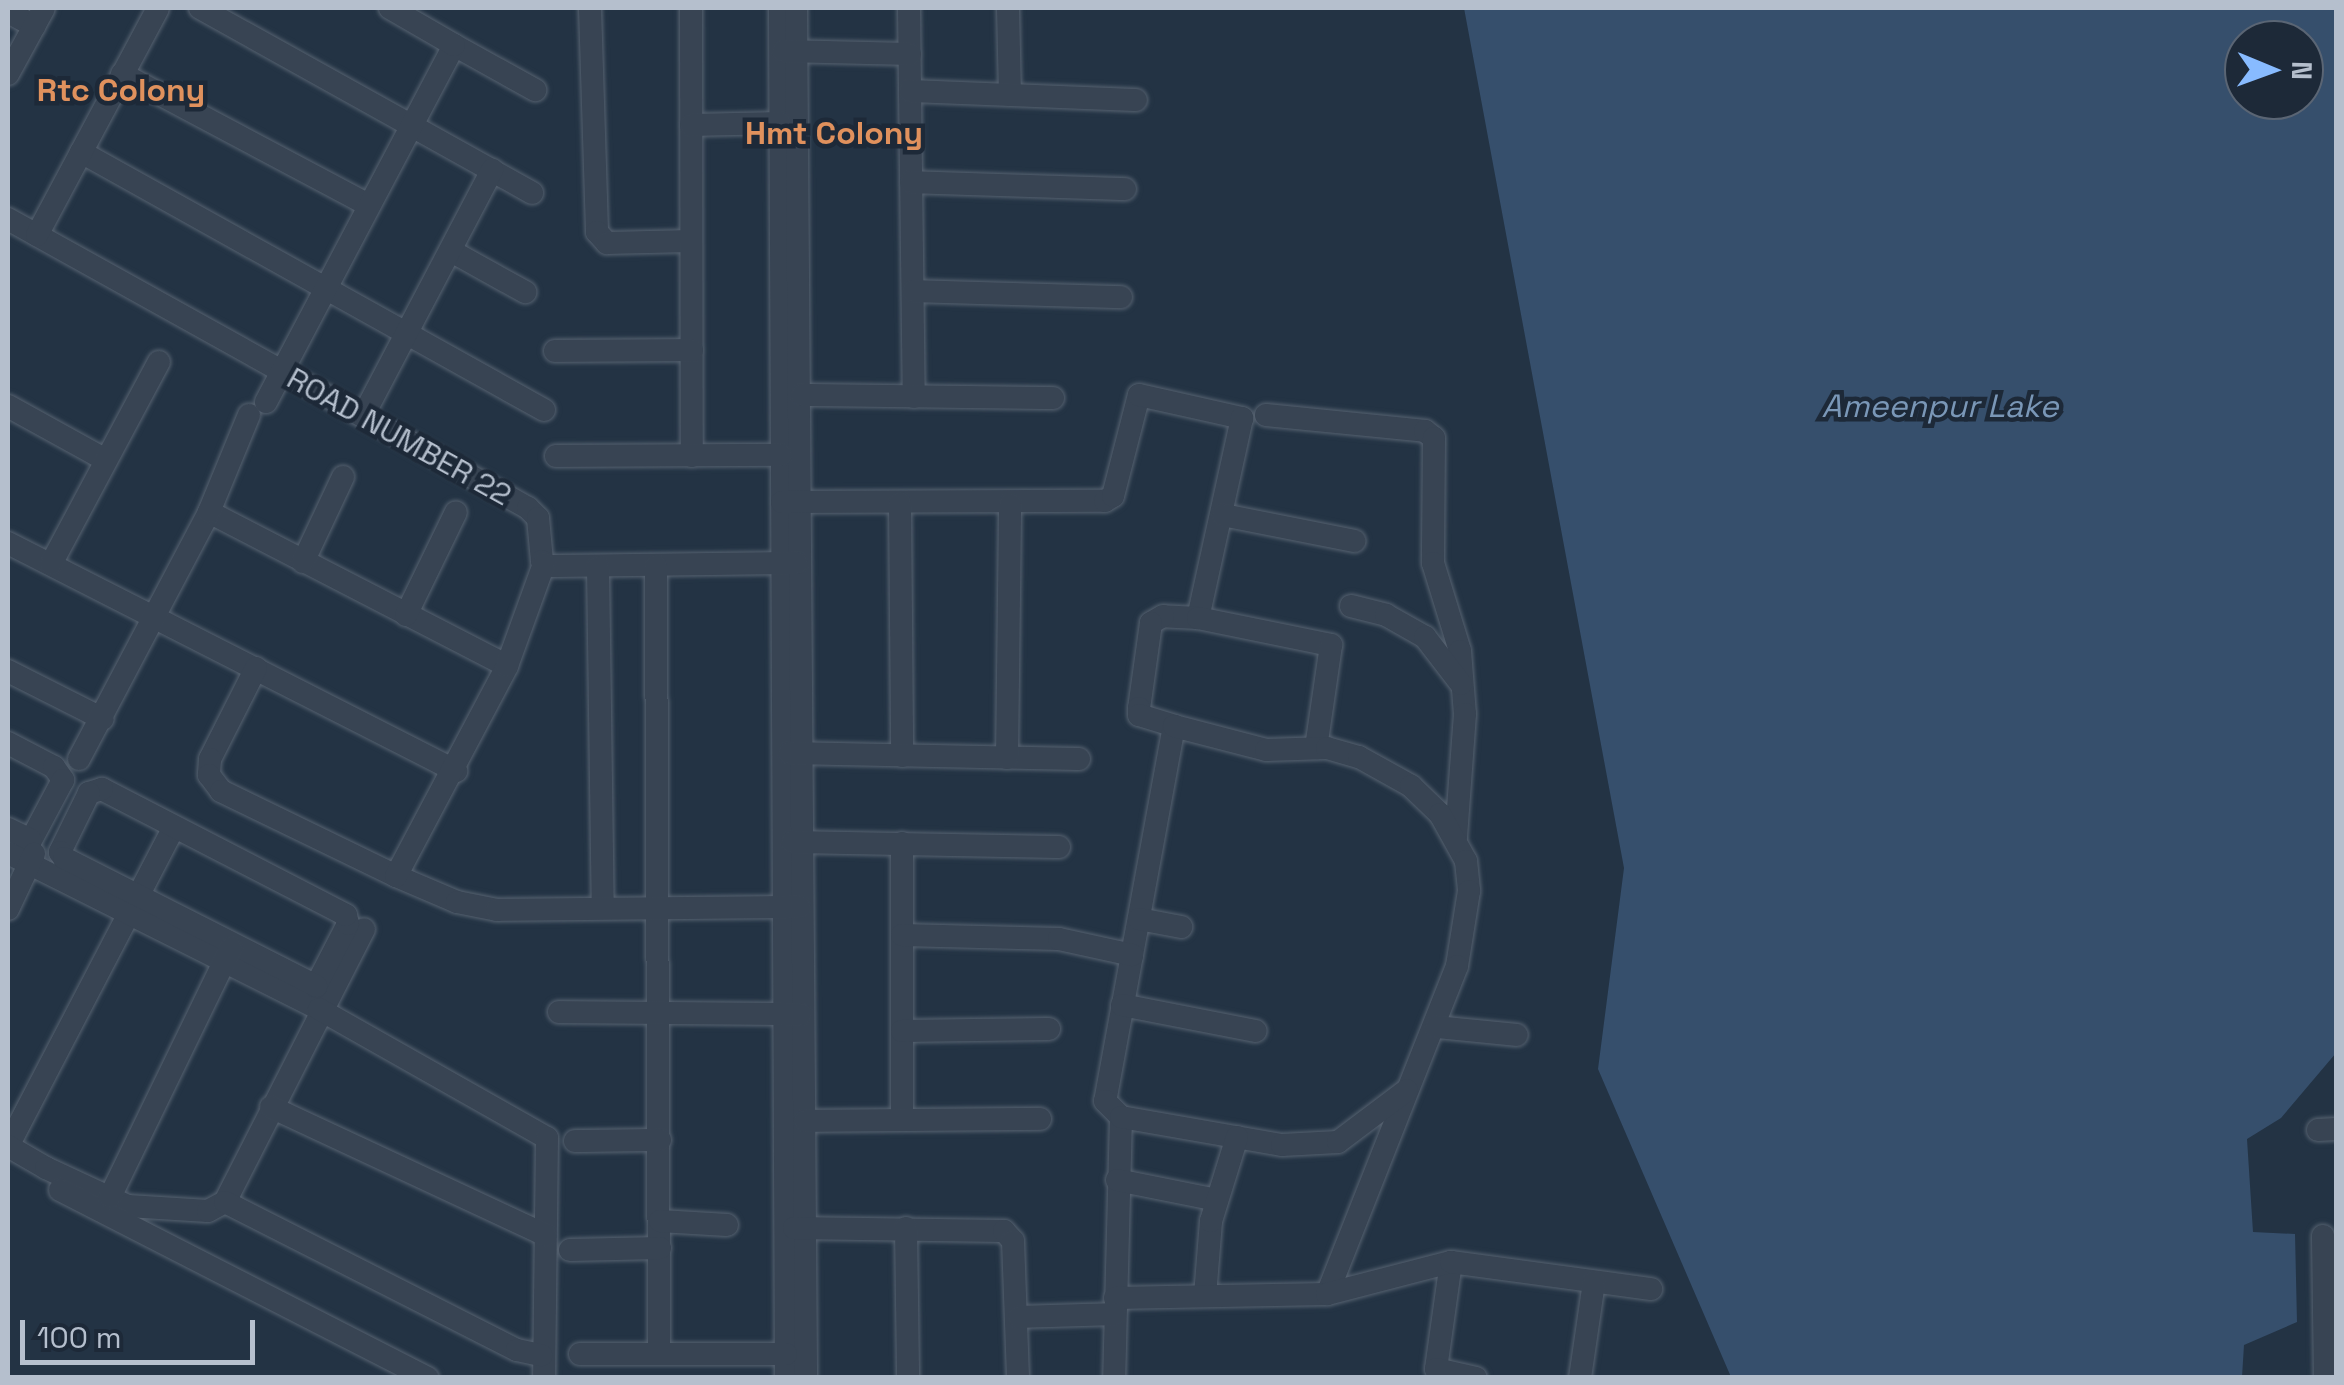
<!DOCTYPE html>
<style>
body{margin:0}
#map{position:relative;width:2344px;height:1385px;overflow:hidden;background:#233344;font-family:"Space Grotesk",sans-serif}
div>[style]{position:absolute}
.water>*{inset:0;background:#364f6c}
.roads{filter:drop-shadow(0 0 2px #566270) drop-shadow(0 0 2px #566270)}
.minor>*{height:22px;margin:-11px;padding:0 11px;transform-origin:11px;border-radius:11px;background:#384453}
span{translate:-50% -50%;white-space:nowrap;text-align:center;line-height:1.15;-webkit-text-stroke:9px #1d2938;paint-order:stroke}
.street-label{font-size:30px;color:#b5bfcd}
.neighbourhood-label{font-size:32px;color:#e0915d;font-weight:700}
.water-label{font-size:32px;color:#7a97b7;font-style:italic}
.frame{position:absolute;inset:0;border:10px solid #b5bfcd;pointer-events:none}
.north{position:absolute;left:2224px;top:20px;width:100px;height:100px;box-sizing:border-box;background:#1d2938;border:2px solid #5a6574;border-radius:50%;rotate:91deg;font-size:28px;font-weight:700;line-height:40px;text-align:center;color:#b5bfcd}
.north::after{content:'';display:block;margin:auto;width:35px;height:45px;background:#8bf;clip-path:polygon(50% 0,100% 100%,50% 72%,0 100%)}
.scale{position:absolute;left:20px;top:1320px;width:235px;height:45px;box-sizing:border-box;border:5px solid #b5bfcd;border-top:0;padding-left:12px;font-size:30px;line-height:35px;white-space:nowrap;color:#b5bfcd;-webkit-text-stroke:8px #1d2938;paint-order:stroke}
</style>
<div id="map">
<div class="water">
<i style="clip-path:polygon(evenodd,1464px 8px,2336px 8px,2336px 1053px,2281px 1118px,2247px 1139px,2253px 1232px,2295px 1234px,2297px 1322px,2244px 1345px,2242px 1377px,1731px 1377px,1598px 1069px,1624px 868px,1464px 8px,2244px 40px,2304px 40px,2304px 100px,2244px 100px,2244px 40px)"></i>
</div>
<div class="roads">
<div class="minor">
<i style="left:200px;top:8px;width:380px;rotate:29.1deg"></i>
<i style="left:590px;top:8px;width:224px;rotate:88.2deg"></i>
<i style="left:597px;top:232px;width:15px;rotate:48deg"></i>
<i style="left:607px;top:243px;width:84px;rotate:-1.4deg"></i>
<i style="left:691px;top:8px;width:448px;rotate:89.9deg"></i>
<i style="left:780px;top:8px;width:1370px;rotate:89.75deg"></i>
<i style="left:796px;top:8px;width:1370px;rotate:89.58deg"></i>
<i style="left:909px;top:8px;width:389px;rotate:89.3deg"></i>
<i style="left:1008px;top:8px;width:87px;rotate:88.7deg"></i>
<i style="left:8px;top:12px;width:30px;rotate:28deg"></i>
<i style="left:454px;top:45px;width:93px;rotate:29.1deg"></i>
<i style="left:783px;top:51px;width:127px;rotate:1.4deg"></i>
<i style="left:8px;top:74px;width:75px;rotate:-61.4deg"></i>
<i style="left:122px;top:74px;width:277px;rotate:28deg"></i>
<i style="left:910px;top:91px;width:226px;rotate:2.3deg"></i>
<i style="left:691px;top:125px;width:89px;rotate:-1.3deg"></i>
<i style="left:81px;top:152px;width:530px;rotate:29.13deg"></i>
<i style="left:911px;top:182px;width:214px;rotate:1.9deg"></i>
<i style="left:8px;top:219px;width:595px;rotate:29.06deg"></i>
<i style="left:528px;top:508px;width:14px;rotate:45deg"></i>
<i style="left:538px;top:518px;width:43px;rotate:84.7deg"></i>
<i style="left:542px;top:561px;width:8px;rotate:40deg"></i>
<i style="left:548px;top:566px;width:249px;rotate:-0.7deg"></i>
<i style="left:37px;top:235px;width:257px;rotate:-61.9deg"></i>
<i style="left:451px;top:251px;width:85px;rotate:29deg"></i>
<i style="left:913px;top:291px;width:208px;rotate:1.7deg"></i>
<i style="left:555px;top:351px;width:137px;rotate:-0.4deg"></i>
<i style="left:802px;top:395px;width:251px;rotate:0.7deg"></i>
<i style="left:266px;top:402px;width:403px;rotate:-62.2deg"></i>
<i style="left:454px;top:45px;width:74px;rotate:-150deg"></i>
<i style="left:8px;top:406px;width:112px;rotate:28.9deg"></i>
<i style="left:1266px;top:415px;width:160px;rotate:5.7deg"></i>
<i style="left:1425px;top:431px;width:11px;rotate:38deg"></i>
<i style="left:1434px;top:438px;width:125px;rotate:90.5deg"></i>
<i style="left:1433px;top:563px;width:92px;rotate:72.9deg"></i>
<i style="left:1460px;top:651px;width:63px;rotate:85.5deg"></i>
<i style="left:1465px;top:714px;width:124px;rotate:94.2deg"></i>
<i style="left:363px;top:416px;width:278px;rotate:-62.3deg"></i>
<i style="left:556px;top:456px;width:225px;rotate:-0.3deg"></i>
<i style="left:782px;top:502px;width:323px;rotate:-0.2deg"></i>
<i style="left:1105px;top:501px;width:9px;rotate:-32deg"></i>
<i style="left:1113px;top:496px;width:104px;rotate:-75.6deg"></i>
<i style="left:1139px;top:395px;width:106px;rotate:12.6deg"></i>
<i style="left:1242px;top:418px;width:205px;rotate:102.4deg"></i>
<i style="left:1198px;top:618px;width:35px;rotate:-177deg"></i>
<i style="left:1163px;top:616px;width:14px;rotate:150deg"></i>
<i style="left:1151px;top:623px;width:86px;rotate:98deg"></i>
<i style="left:1139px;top:708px;width:7px;rotate:90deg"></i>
<i style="left:1139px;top:715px;width:37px;rotate:17deg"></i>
<i style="left:1174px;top:726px;width:381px;rotate:100.4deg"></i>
<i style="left:1105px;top:1101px;width:23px;rotate:45deg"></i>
<i style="left:1121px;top:1117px;width:261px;rotate:91.5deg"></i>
<i style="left:900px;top:503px;width:253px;rotate:89.5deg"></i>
<i style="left:209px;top:512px;width:335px;rotate:27.3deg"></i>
<i style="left:1223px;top:515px;width:134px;rotate:11.2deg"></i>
<i style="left:8px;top:543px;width:503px;rotate:26.97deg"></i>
<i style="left:303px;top:562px;width:94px;rotate:-64.8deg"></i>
<i style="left:51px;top:564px;width:229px;rotate:-61.9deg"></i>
<i style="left:656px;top:566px;width:787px;rotate:89.78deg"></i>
<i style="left:598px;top:567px;width:338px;rotate:89.2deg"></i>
<i style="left:1351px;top:606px;width:36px;rotate:14deg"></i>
<i style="left:1386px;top:615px;width:45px;rotate:29.4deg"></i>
<i style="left:1425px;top:637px;width:59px;rotate:52.5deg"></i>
<i style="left:406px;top:615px;width:114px;rotate:-64.1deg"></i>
<i style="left:1198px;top:618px;width:136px;rotate:11.5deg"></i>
<i style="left:1331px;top:645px;width:104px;rotate:98.3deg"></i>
<i style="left:256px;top:668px;width:102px;rotate:116.8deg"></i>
<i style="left:210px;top:759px;width:16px;rotate:94deg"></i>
<i style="left:209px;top:775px;width:20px;rotate:53deg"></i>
<i style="left:221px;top:791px;width:195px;rotate:25.9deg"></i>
<i style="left:396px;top:876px;width:66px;rotate:23.1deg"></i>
<i style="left:457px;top:902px;width:41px;rotate:11.3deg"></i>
<i style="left:497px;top:910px;width:303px;rotate:-0.6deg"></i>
<i style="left:8px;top:671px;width:106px;rotate:26.8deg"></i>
<i style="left:1174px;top:726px;width:95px;rotate:14.6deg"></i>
<i style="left:1266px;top:750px;width:61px;rotate:-1.9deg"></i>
<i style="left:1327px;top:748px;width:33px;rotate:16deg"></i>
<i style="left:1359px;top:757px;width:60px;rotate:29.1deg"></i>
<i style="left:1411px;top:786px;width:40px;rotate:44deg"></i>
<i style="left:1440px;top:814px;width:54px;rotate:61deg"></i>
<i style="left:1466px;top:861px;width:30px;rotate:84deg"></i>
<i style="left:1469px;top:891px;width:76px;rotate:99.1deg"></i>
<i style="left:1457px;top:966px;width:353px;rotate:111.6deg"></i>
<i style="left:8px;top:743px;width:52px;rotate:27.6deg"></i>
<i style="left:54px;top:767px;width:16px;rotate:55deg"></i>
<i style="left:63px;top:780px;width:89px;rotate:118deg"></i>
<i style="left:789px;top:753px;width:290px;rotate:1.2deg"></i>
<i style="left:1007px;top:758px;width:254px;rotate:-89.3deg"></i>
<i style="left:79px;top:759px;width:279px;rotate:-62.2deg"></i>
<i style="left:209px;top:512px;width:105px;rotate:-67.6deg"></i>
<i style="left:174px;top:827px;width:360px;rotate:117.5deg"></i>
<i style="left:8px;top:1146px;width:44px;rotate:30.1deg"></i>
<i style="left:46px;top:1168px;width:90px;rotate:24.9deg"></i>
<i style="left:128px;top:1206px;width:80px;rotate:3.6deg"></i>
<i style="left:208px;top:1211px;width:19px;rotate:-28deg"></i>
<i style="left:225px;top:1202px;width:306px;rotate:-63deg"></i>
<i style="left:8px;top:829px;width:25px;rotate:26deg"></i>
<i style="left:792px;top:842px;width:267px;rotate:1.1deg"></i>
<i style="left:902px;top:843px;width:277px;rotate:90deg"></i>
<i style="left:8px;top:853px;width:348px;rotate:26.6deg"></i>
<i style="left:319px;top:1009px;width:262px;rotate:29.5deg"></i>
<i style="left:547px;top:1138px;width:240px;rotate:90.7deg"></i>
<i style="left:396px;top:876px;width:238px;rotate:-62.1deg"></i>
<i style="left:507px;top:666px;width:109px;rotate:-70.1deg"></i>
<i style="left:8px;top:909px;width:61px;rotate:-64.7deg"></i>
<i style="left:1139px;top:919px;width:43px;rotate:10.8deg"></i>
<i style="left:902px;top:935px;width:157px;rotate:1.5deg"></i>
<i style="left:1059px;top:939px;width:75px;rotate:12.4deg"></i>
<i style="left:316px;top:987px;width:1px;rotate:-90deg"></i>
<i style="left:316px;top:986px;width:70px;rotate:-62.7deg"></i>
<i style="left:348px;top:924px;width:9px;rotate:-103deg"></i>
<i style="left:346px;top:915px;width:275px;rotate:-152.7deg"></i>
<i style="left:102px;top:789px;width:14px;rotate:163deg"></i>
<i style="left:89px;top:793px;width:66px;rotate:116.2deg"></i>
<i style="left:60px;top:852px;width:7px;rotate:56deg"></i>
<i style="left:64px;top:858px;width:283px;rotate:26.9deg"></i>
<i style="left:1122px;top:1005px;width:136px;rotate:11deg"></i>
<i style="left:559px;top:1012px;width:242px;rotate:0.5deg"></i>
<i style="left:1436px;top:1027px;width:81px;rotate:5.6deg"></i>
<i style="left:902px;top:1031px;width:147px;rotate:-0.8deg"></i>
<i style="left:271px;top:1107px;width:303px;rotate:25deg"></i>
<i style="left:1121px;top:1117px;width:163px;rotate:9.9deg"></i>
<i style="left:1282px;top:1145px;width:56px;rotate:-3.1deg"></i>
<i style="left:1338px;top:1142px;width:86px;rotate:-37deg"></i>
<i style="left:805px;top:1121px;width:235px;rotate:-0.5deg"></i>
<i style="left:2318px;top:1130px;width:18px;rotate:-3deg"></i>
<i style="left:575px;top:1141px;width:85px;rotate:-0.7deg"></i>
<i style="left:1117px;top:1180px;width:102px;rotate:11.3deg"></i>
<i style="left:60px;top:1190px;width:413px;rotate:27.1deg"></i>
<i style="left:110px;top:1197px;width:277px;rotate:-64.1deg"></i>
<i style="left:225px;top:1202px;width:327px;rotate:26.9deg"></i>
<i style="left:517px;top:1350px;width:25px;rotate:12deg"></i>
<i style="left:660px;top:1221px;width:67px;rotate:3.4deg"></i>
<i style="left:794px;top:1228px;width:210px;rotate:0.8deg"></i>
<i style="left:1004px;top:1231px;width:13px;rotate:48deg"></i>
<i style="left:1013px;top:1241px;width:137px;rotate:87.9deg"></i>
<i style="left:906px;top:1228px;width:150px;rotate:89.2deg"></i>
<i style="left:2323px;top:1236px;width:142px;rotate:89.2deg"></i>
<i style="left:570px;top:1250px;width:90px;rotate:-1.3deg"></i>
<i style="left:1451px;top:1262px;width:108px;rotate:98deg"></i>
<i style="left:1436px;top:1369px;width:41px;rotate:12.7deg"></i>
<i style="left:1205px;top:1296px;width:75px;rotate:-85.4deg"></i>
<i style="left:1211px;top:1221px;width:88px;rotate:-72.8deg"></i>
<i style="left:1115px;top:1298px;width:212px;rotate:-1.1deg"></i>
<i style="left:1327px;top:1294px;width:128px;rotate:-14.5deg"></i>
<i style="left:1451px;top:1262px;width:202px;rotate:7.7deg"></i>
<i style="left:1019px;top:1317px;width:96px;rotate:-1.8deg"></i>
<i style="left:580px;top:1354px;width:206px"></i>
<i style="left:1580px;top:1378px;width:97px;rotate:-81.7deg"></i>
</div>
</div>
<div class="street-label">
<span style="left:399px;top:437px;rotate:29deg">ROAD NUMBER 22</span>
</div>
<div class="neighbourhood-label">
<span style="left:121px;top:90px">Rtc Colony</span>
<span style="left:834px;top:133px">Hmt Colony</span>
</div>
<div class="water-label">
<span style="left:1940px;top:406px">Ameenpur Lake</span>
</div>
<div class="frame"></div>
<div class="north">N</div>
<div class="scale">100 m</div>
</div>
